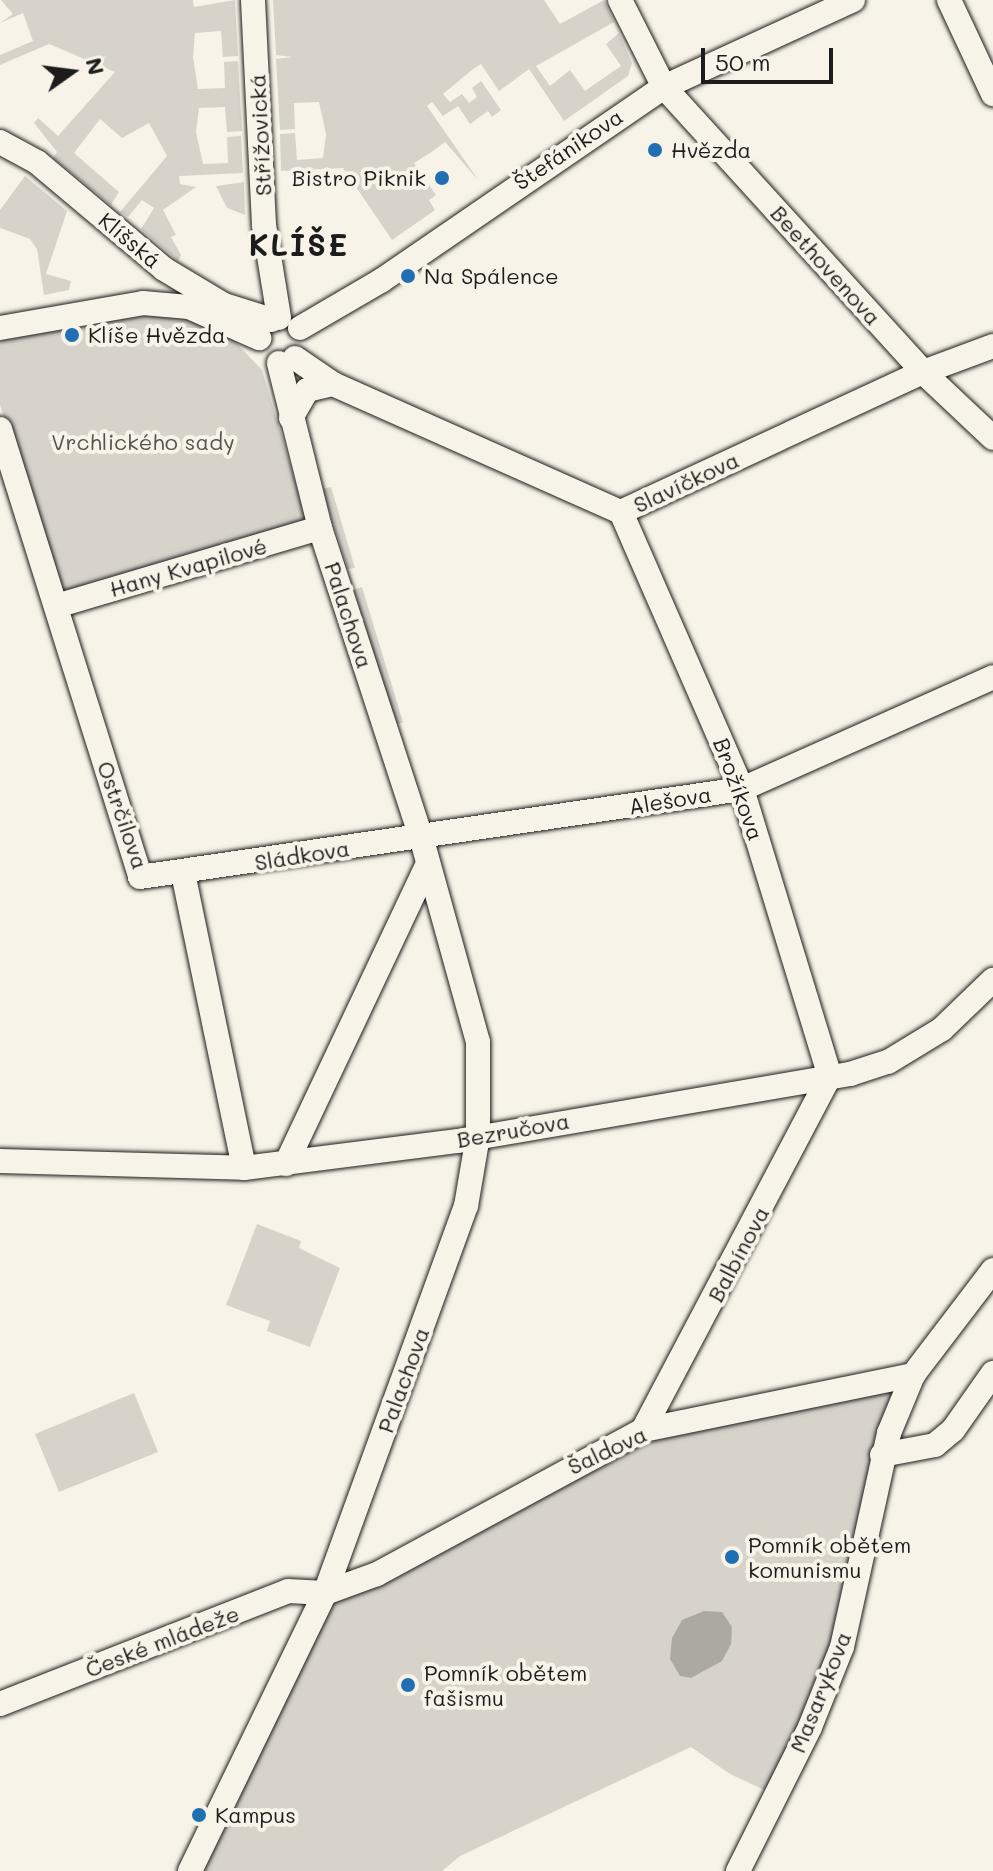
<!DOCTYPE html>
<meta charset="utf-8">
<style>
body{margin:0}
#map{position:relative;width:993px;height:1871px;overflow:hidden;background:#f7f3e8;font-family:Mali,sans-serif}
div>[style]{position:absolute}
.green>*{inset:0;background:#d7d3cb}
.water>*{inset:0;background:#aca9a2}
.roads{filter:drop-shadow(0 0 2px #1c1c1c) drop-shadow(0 0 2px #1c1c1c)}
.minor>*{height:24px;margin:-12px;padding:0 12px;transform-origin:12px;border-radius:12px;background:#f7f3e8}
.dots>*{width:22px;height:22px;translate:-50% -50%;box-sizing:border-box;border:4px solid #f7f3e8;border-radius:50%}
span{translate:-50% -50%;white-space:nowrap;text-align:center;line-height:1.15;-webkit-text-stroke:8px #f7f3e8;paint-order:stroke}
.street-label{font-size:22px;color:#1c1c1c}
.poi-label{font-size:22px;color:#1c1c1c}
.left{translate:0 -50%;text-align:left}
.right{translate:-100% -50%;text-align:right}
.park-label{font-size:22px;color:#545351}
.district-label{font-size:30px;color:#1c1c1c;font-weight:700;letter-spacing:2px}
.north{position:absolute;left:32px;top:32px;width:80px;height:80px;-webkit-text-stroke:6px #f7f3e8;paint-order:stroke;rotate:76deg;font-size:22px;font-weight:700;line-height:32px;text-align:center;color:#1c1c1c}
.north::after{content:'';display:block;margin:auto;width:28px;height:36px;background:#1c1c1c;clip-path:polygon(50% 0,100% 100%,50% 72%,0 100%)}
.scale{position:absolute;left:701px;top:48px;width:132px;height:36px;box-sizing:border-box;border:4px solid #1c1c1c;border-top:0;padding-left:10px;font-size:24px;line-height:28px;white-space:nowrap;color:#1c1c1c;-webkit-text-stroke:6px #f7f3e8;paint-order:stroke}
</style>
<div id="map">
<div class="green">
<i style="clip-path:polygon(1px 0,193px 0,194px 7px,235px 0,238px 56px,223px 57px,221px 31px,195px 33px,193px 57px,198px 89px,225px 88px,224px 62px,238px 61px,242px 131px,227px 132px,225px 107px,199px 108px,196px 132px,203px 164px,228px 163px,227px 137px,241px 136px,243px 173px,179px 176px,180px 184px,196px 187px,163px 210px,176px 235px,171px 237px,181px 255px,178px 261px,141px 229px,154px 208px,142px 200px,128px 217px,120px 212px,167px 156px,149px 123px,122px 138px,100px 119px,74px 153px,119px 192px,111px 205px,53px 158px,57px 152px,34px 123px,38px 118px,58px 136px,115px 72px,49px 44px,0 65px,0 55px,33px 41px,23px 13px,0 23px,13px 14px)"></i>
<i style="clip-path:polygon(273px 0,544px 0,560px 24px,604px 0,614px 22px,536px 66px,550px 86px,570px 70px,585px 91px,621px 66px,606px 44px,619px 33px,632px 63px,628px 76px,564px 121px,529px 69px,499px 91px,481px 64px,473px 69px,443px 94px,450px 102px,462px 94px,469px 103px,477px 97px,472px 88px,481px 81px,501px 110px,492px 117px,488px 111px,470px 124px,458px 106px,443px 116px,432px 102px,427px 106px,479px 181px,445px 142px,430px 153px,414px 163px,436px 195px,429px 200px,435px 210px,392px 240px,343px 168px,281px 171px,280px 134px,295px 133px,297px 160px,323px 158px,326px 134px,319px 102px,294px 103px,295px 129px,280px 130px,276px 59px,292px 57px,276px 55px)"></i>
<i style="clip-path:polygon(25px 176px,67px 211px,46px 274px,71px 281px,69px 290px,44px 295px,37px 249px,30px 239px,0 228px,0 210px)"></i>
<i style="clip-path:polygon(244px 182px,245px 215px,227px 208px,216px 186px)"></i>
<i style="clip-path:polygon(162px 311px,222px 328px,262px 370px,306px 518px,299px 526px,60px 594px,0 405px,0 341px)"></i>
<i style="clip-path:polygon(331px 487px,355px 568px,348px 569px,322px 489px)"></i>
<i style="clip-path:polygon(362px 587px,403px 722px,395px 725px,354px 590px)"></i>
<i style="clip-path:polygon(257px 1224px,301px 1241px,299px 1248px,340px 1268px,310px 1347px,267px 1331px,270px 1321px,226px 1305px)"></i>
<i style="clip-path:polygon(913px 1375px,842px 1647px,775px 1795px,730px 1774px,691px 1747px,460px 1856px,442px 1871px,190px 1871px,325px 1593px,643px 1430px)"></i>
<i style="clip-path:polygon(134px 1393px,158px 1452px,59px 1492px,35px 1434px)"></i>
</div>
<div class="water">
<i style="clip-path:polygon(704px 1611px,722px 1612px,732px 1627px,731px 1644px,722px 1661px,691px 1678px,680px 1676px,670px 1659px,672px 1638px,682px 1620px)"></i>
</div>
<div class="roads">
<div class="minor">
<i style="left:253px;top:0;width:225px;rotate:87.2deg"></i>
<i style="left:264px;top:225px;width:94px;rotate:80.8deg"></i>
<i style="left:620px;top:0;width:97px;rotate:63.2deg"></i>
<i style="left:664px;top:87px;width:385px;rotate:47.7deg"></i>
<i style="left:923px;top:372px;width:96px;rotate:43.3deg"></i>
<i style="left:949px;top:0;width:104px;rotate:64.9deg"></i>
<i style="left:0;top:142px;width:42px;rotate:28.4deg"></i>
<i style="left:37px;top:162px;width:166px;rotate:40.1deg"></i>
<i style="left:164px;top:269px;width:70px;rotate:31deg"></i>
<i style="left:224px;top:305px;width:50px;rotate:17.4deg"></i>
<i style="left:0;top:328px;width:145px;rotate:-9.9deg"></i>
<i style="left:143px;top:303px;width:46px;rotate:5deg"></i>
<i style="left:189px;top:307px;width:77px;rotate:23.9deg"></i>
<i style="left:300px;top:328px;width:95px;rotate:-30.3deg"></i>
<i style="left:382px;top:280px;width:342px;rotate:-34.4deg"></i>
<i style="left:664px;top:87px;width:208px;rotate:-24.7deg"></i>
<i style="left:295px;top:358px;width:46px;rotate:34.4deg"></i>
<i style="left:333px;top:384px;width:315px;rotate:24deg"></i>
<i style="left:621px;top:512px;width:333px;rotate:-24.9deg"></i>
<i style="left:923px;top:372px;width:75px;rotate:-20.4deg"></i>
<i style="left:291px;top:418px;width:32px;rotate:-60deg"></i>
<i style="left:307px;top:390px;width:27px;rotate:-13deg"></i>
<i style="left:0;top:429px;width:469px;rotate:72.6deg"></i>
<i style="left:140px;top:877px;width:608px;rotate:-8.32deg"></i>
<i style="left:742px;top:789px;width:275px;rotate:-24deg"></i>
<i style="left:621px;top:512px;width:302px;rotate:66.4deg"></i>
<i style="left:742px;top:789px;width:300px;rotate:73deg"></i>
<i style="left:56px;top:606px;width:275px;rotate:-16.5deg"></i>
<i style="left:183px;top:873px;width:301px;rotate:78.3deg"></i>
<i style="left:0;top:1161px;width:244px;rotate:1.6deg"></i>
<i style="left:244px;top:1168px;width:216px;rotate:-7.2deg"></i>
<i style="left:458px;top:1141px;width:398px;rotate:-9.7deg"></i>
<i style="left:850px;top:1074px;width:40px;rotate:-18deg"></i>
<i style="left:888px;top:1062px;width:63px;rotate:-31.4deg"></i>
<i style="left:942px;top:1029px;width:71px;rotate:-43.9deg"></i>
<i style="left:286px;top:1164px;width:332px;rotate:-64.7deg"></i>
<i style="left:643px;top:1430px;width:400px;rotate:-62.2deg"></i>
<i style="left:882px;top:1455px;width:54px;rotate:-10.7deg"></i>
<i style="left:935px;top:1445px;width:23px;rotate:-40deg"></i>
<i style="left:953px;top:1430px;width:70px;rotate:-54.9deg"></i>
<i style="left:325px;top:1593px;width:55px;rotate:-20.1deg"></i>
<i style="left:377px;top:1574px;width:302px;rotate:-28.4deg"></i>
<i style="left:643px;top:1430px;width:276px;rotate:-11.5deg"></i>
<i style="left:0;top:1704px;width:309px;rotate:-21.4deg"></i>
<i style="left:288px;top:1591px;width:37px;rotate:3deg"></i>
<i style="left:190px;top:1871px;width:309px;rotate:-64.1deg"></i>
<i style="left:325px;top:1593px;width:412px;rotate:-70deg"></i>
<i style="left:466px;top:1206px;width:71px;rotate:-80.3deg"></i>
<i style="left:478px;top:1136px;width:94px;rotate:-90deg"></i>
<i style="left:478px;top:1042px;width:213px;rotate:-105.5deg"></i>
<i style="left:421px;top:837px;width:325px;rotate:-108.1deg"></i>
<i style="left:320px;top:528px;width:170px;rotate:-104deg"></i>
<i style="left:738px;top:1871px;width:161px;rotate:-63.4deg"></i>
<i style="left:810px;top:1727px;width:86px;rotate:-68.2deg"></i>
<i style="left:842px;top:1647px;width:219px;rotate:-77.6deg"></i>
<i style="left:889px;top:1433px;width:63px;rotate:-67.5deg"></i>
<i style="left:913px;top:1375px;width:132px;rotate:-52.7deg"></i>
</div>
</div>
<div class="dots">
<i style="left:655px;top:150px;background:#1f6fb2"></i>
<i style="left:442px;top:178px;background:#1f6fb2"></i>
<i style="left:408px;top:276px;background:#1f6fb2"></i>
<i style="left:72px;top:335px;background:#1f6fb2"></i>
<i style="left:732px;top:1557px;background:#1f6fb2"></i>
<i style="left:408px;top:1685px;background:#1f6fb2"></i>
<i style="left:199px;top:1815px;background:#1f6fb2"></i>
</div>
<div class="street-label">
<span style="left:260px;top:135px;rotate:-93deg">Střížovická</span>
<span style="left:568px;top:149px;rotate:-34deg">Štefánikova</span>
<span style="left:130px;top:240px;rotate:40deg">Klíšská</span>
<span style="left:826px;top:265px;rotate:48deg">Beethovenova</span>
<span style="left:686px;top:482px;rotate:-25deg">Slavíčkova</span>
<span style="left:188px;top:567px;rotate:-16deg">Hany Kvapilové</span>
<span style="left:349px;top:615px;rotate:72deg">Palachova</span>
<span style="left:739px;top:789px;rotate:70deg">Brožíkova</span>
<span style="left:670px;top:800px;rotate:-9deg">Alešova</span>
<span style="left:123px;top:815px;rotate:71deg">Ostrčilova</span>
<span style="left:302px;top:855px;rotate:-9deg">Sládkova</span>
<span style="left:513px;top:1130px;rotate:-10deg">Bezručova</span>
<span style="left:738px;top:1254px;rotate:-62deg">Balbínova</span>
<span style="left:403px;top:1380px;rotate:-70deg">Palachova</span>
<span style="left:607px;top:1450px;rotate:-25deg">Šaldova</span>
<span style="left:162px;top:1641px;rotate:-21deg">České mládeže</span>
<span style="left:820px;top:1692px;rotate:-68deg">Masarykova</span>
</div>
<div class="poi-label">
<span class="left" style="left:671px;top:150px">Hvězda</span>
<span class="right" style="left:426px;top:178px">Bistro Piknik</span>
<span class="left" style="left:424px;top:276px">Na Spálence</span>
<span class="left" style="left:88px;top:335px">Klíše Hvězda</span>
<span class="left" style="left:748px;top:1557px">Pomník obětem<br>komunismu</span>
<span class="left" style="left:424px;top:1685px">Pomník obětem<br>fašismu</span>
<span class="left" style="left:215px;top:1815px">Kampus</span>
</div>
<div class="park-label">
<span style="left:143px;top:442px">Vrchlického sady</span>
</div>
<div class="district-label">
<span style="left:299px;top:244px">KLÍŠE</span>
</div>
<div class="north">N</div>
<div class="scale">50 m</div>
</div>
